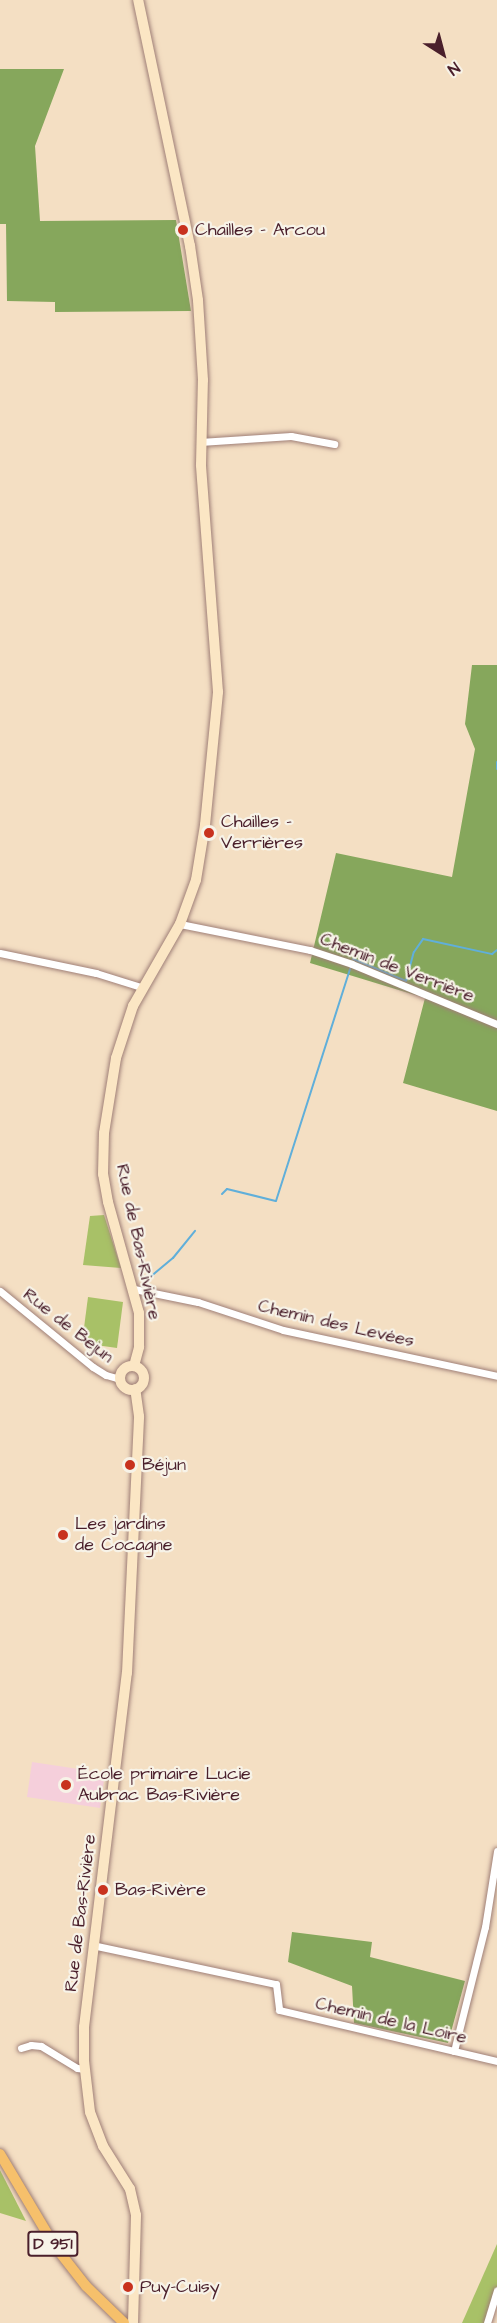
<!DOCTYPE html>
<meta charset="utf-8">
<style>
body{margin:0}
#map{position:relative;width:497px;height:2323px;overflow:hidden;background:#f4dfc3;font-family:"Architects Daughter",sans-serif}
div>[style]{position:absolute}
.built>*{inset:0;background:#f5cfdb}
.green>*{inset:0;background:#a8c167}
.forest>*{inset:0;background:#86a75c}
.stream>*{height:2px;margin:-1px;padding:0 1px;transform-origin:1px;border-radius:1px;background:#60afda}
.roads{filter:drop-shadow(0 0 2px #9f7f77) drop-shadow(0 0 2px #9f7f77)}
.street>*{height:7px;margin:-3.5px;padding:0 3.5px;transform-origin:3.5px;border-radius:3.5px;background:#fff}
.secondary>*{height:10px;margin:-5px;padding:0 5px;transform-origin:5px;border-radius:5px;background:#fbe6c4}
.secondary>.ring{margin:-5px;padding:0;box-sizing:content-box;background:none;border:10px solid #fbe6c4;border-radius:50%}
.primary>*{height:10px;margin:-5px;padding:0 5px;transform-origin:5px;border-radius:5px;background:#f6c06b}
.dots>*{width:16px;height:16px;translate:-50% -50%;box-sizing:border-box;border:3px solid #f7f3e8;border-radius:50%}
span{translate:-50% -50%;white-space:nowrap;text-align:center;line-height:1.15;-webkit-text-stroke:4.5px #f7f3e8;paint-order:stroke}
.shield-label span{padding:2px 4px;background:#f7f3e8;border:2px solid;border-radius:4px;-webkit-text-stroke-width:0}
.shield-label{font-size:16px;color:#4a1f2b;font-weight:700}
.poi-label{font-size:18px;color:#4a1f2b}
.left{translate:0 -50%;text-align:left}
.street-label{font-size:18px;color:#4a1f2b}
.north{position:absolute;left:413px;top:24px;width:60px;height:60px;-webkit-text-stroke:4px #f7f3e8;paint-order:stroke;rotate:144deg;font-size:16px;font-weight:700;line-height:24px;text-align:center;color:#4a1f2b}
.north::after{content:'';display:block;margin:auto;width:21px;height:27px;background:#4a1f2b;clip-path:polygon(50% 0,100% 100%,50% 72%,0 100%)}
</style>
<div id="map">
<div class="built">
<i style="clip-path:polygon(32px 1762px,105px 1773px,100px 1808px,27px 1797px)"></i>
</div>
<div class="green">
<i style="clip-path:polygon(104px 1215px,121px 1268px,83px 1265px,90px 1216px)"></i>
<i style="clip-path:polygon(88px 1297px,123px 1302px,117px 1348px,82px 1343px)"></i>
<i style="clip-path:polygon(0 2170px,26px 2221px,0 2213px)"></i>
<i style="clip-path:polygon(497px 2244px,497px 2287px,485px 2323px,462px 2323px)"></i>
</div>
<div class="forest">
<i style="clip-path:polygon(0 69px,64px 69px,35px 146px,40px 221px,176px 220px,191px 311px,55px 312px,55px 302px,7px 301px,6px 224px,0 224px)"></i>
<i style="clip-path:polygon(472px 665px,497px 665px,497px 1111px,403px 1083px,425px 998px,310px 963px,336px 853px,452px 877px,475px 749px,465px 724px)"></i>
<i style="clip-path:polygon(292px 1932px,372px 1942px,370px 1957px,465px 1981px,448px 2043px,354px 2023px,352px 1986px,288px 1962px)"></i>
</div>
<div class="stream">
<i style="left:497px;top:762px;width:7px;rotate:90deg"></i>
<i style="left:353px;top:959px;width:57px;rotate:22.5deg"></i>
<i style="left:406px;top:981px;width:30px;rotate:-75deg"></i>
<i style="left:414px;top:952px;width:16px;rotate:-55deg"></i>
<i style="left:423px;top:939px;width:71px;rotate:12.3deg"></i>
<i style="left:492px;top:954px;width:6px;rotate:-39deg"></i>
<i style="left:222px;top:1194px;width:7px;rotate:-45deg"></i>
<i style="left:227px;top:1189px;width:50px;rotate:13.8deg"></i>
<i style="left:276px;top:1201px;width:244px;rotate:-72.3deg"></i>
<i style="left:143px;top:1283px;width:39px;rotate:-40deg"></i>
<i style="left:173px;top:1258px;width:35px;rotate:-51deg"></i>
</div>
<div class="roads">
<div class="street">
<i style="left:200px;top:442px;width:91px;rotate:-3.8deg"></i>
<i style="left:291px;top:436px;width:44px;rotate:10.5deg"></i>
<i style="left:180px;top:924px;width:133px;rotate:11.3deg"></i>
<i style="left:310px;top:950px;width:44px;rotate:18.4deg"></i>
<i style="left:352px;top:964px;width:157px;rotate:22.5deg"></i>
<i style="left:0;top:953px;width:98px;rotate:11.8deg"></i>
<i style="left:96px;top:973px;width:47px;rotate:17.3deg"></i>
<i style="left:134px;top:1289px;width:65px;rotate:11.5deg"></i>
<i style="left:198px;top:1302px;width:89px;rotate:18.2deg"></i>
<i style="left:283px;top:1330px;width:219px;rotate:12.1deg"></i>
<i style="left:0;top:1291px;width:120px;rotate:39.3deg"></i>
<i style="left:93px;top:1367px;width:15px;rotate:32deg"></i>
<i style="left:106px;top:1375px;width:15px;rotate:16deg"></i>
<i style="left:92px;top:1945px;width:188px;rotate:12deg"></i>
<i style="left:276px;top:1984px;width:26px;rotate:83deg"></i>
<i style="left:279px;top:2010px;width:224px;rotate:13.2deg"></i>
<i style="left:21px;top:2048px;width:10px;rotate:-17deg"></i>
<i style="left:31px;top:2045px;width:10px;rotate:6deg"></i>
<i style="left:41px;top:2046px;width:42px;rotate:31.4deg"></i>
<i style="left:77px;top:2068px;width:8px;rotate:7deg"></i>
<i style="left:454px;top:2051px;width:128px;rotate:-76deg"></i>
<i style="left:485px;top:1927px;width:77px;rotate:-81deg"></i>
<i style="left:487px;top:2323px;width:34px;rotate:-73deg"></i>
</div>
<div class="secondary">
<i style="left:134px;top:1366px;width:20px;rotate:-75deg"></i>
<i style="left:139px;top:1347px;width:34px;rotate:-90deg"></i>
<i style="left:139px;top:1313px;width:115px;rotate:-105.6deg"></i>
<i style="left:108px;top:1202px;width:28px;rotate:-100deg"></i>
<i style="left:103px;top:1174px;width:41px;rotate:-88.6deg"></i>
<i style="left:104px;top:1133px;width:76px;rotate:-80.9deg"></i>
<i style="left:116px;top:1058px;width:55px;rotate:-71.9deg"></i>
<i style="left:133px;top:1006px;width:95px;rotate:-60.2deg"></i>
<i style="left:180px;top:924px;width:47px;rotate:-70deg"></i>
<i style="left:196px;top:880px;width:56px;rotate:-80.7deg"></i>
<i style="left:205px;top:825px;width:134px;rotate:-84.4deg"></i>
<i style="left:218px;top:692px;width:228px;rotate:-94.3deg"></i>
<i style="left:201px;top:465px;width:85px;rotate:-88.7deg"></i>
<i style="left:203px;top:380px;width:80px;rotate:-93.6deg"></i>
<i style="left:198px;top:300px;width:55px;rotate:-98.4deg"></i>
<i style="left:190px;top:246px;width:251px;rotate:-101.9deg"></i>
<i class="ring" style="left:120px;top:1366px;width:14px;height:14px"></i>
<i style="left:133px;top:2323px;width:108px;rotate:-88.4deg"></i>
<i style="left:136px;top:2215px;width:27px;rotate:-103deg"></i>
<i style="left:130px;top:2189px;width:51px;rotate:-122.1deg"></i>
<i style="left:103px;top:2146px;width:36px;rotate:-111deg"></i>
<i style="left:90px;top:2112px;width:51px;rotate:-96.7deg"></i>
<i style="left:84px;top:2061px;width:34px;rotate:-90deg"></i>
<i style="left:84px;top:2027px;width:357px;rotate:-83.1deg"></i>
<i style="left:127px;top:1673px;width:257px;rotate:-87.3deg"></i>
<i style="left:139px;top:1416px;width:27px;rotate:-98deg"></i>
</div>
<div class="primary">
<i style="left:0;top:2154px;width:106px;rotate:59.3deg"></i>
<i style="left:54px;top:2245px;width:52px;rotate:52deg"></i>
<i style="left:86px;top:2286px;width:53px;rotate:44.2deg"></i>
</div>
</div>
<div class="dots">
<i style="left:183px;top:230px;background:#c8321e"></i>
<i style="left:209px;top:833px;background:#c8321e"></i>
<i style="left:130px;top:1465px;background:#c8321e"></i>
<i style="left:63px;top:1535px;background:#c8321e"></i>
<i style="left:66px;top:1785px;background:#c8321e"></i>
<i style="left:103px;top:1890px;background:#c8321e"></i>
<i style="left:128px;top:2287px;background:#c8321e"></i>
</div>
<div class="shield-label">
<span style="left:53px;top:2244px">D 951</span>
</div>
<div class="poi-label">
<span class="left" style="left:195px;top:230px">Chailles - Arcou</span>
<span class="left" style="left:221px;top:833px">Chailles -<br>Verrières</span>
<span class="left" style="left:142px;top:1465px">Béjun</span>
<span class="left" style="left:75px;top:1535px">Les jardins<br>de Cocagne</span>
<span class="left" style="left:78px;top:1785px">École primaire Lucie<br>Aubrac Bas-Rivière</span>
<span class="left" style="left:115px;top:1890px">Bas-Rivère</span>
<span class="left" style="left:140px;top:2287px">Puy-Cuisy</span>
</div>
<div class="street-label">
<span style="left:397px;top:968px;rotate:21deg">Chemin de Verrière</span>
<span style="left:138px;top:1242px;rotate:78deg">Rue de Bas-Rivière</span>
<span style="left:336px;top:1324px;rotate:13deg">Chemin des Levées</span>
<span style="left:68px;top:1326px;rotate:38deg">Rue de Bejun</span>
<span style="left:81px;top:1913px;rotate:-83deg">Rue de Bas-Rivière</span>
<span style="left:391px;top:2021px;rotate:13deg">Chemin de la Loire</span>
</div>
<div class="north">N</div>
</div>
